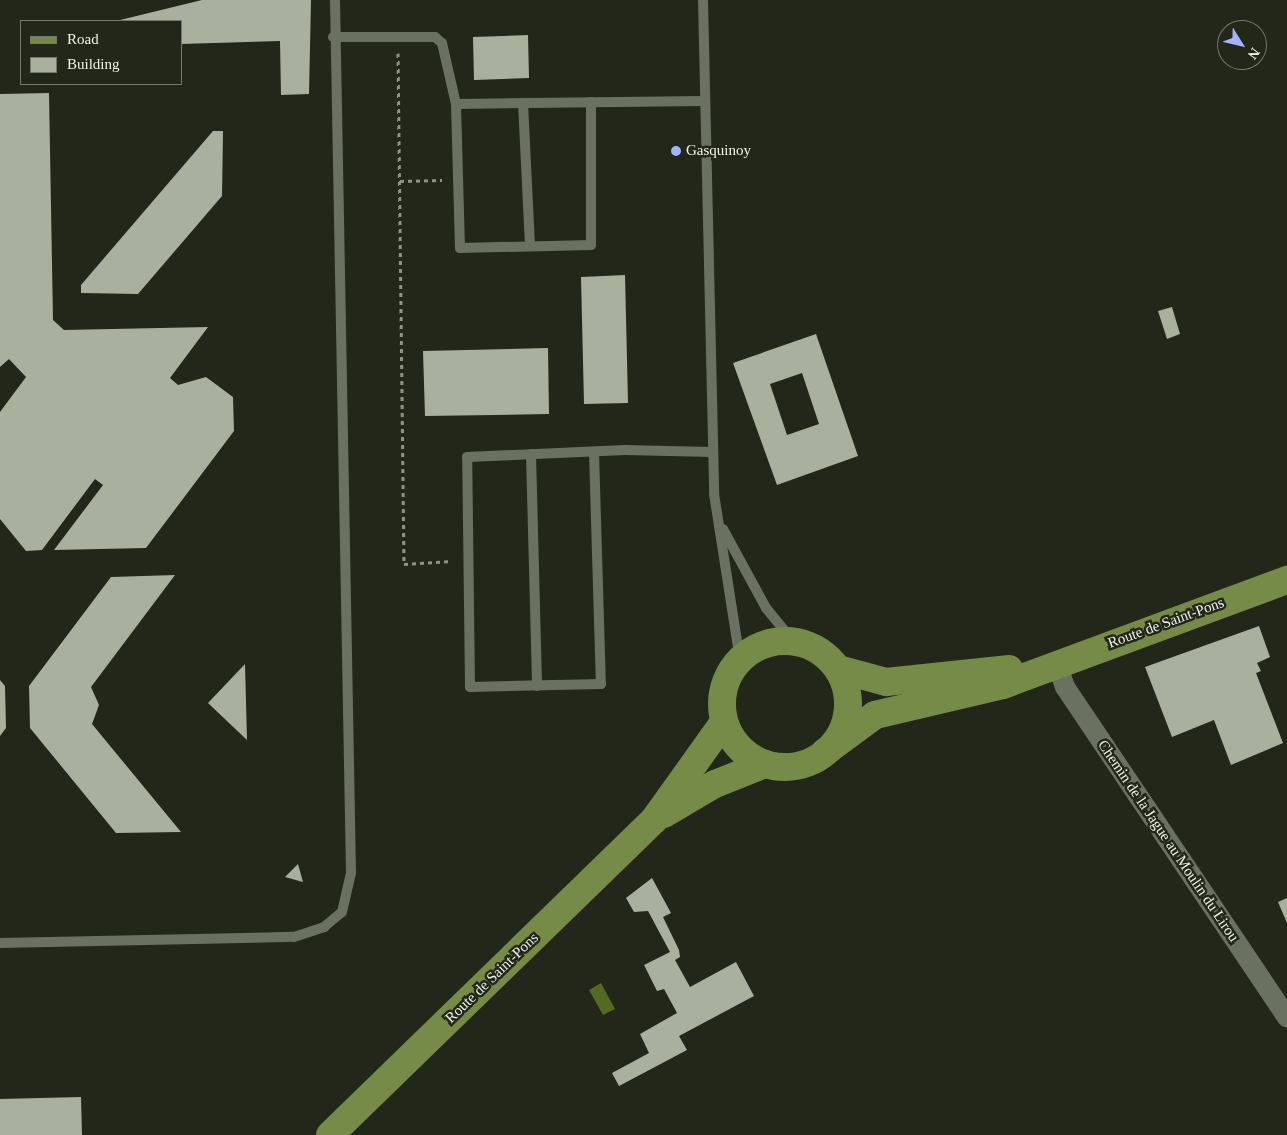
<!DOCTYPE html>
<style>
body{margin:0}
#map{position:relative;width:1287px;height:1135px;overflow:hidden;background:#222719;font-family:"Times New Roman",serif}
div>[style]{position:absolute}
.water>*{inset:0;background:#546a23}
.building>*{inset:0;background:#a9b09e}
.path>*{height:3px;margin-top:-1.5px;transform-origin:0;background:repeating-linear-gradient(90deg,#8e9287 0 4px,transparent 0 8px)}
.lane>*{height:10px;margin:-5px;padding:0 5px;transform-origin:5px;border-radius:5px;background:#6a7160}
.street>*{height:20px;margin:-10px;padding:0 10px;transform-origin:10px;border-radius:10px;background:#6a7160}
.primary>*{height:28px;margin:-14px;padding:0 14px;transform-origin:14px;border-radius:14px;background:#758b47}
.primary>.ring{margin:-14px;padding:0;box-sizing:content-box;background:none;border:28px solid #758b47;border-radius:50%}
.dots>*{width:14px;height:14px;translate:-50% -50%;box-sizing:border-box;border:2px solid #222719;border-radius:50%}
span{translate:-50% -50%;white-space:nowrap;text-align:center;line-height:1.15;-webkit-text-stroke:5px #222719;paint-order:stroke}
.poi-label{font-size:15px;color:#edf1e7}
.left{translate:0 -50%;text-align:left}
.street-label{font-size:15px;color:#edf1e7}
.legend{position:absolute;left:20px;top:20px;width:162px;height:65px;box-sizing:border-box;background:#222719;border:1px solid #73786b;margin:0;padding:6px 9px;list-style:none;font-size:15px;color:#edf1e7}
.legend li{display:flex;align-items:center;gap:10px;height:25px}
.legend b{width:25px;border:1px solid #73786b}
.north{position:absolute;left:1217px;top:20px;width:50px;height:50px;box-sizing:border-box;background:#222719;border:1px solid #73786b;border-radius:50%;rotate:126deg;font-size:14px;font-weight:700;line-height:20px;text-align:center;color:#edf1e7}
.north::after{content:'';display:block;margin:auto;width:18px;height:22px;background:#a3b2fd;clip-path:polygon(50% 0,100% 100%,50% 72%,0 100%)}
</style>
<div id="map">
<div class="water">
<i style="clip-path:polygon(601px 983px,615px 1009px,603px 1015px,589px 990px)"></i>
</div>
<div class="building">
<i style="clip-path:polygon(202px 0,311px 0,309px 94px,281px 95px,280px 41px,181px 44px,181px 21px,116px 21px)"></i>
<i style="clip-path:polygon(528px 35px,529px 78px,474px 80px,473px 37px)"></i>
<i style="clip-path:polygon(49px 93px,53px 320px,64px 330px,208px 327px,170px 378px,178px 385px,206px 377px,233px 397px,234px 431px,146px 548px,54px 550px,103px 485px,95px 479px,42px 550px,26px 551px,0 519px,0 412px,26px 377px,9px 359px,0 367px,0 94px)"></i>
<i style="clip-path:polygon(213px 131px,223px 131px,222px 196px,138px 294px,81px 293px,81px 285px)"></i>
<i style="clip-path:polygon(625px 275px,628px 403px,584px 404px,581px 277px)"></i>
<i style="clip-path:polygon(1172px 307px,1180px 334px,1167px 339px,1158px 311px)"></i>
<i style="clip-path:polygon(evenodd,816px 334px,858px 456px,777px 485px,733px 363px,816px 334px,802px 373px,819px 424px,787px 435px,770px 384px,802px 373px)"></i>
<i style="clip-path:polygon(548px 348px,549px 414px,425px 416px,423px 351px)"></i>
<i style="clip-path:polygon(175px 575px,91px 687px,99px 705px,92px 724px,181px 832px,116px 833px,30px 728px,29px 686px,111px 577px)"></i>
<i style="clip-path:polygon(1259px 626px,1270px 657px,1257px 663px,1261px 671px,1256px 673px,1283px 743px,1231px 765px,1214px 720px,1172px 737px,1145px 667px)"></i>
<i style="clip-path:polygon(245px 664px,247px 740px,208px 703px)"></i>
<i style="clip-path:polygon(0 680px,5px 686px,6px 728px,0 736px)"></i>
<i style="clip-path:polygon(298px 864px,303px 882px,285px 877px)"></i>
<i style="clip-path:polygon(652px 878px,671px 913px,663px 917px,679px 950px,680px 957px,675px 960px,690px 987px,736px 962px,754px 996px,679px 1036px,687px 1050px,619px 1086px,612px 1073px,649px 1053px,640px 1034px,677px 1013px,664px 989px,657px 991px,644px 965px,670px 952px,648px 911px,634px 912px,626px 898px)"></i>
<i style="clip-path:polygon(1287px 898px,1287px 923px,1278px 902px)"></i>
<i style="clip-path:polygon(81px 1097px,82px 1135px,0 1135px,0 1099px)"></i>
</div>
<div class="path">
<i style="left:398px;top:53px;width:511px;rotate:89.33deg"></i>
<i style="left:404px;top:564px;width:48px;rotate:-3.6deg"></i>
<i style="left:400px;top:181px;width:42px;rotate:-1.4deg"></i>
</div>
<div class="lane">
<i style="left:703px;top:0;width:494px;rotate:88.7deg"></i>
<i style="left:714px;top:494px;width:168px;rotate:81.1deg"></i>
<i style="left:333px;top:37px;width:102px"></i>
<i style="left:435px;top:37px;width:9px;rotate:41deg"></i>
<i style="left:442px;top:43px;width:63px;rotate:77.1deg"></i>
<i style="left:591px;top:102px;width:143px;rotate:90deg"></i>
<i style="left:591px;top:245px;width:131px;rotate:178.7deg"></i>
<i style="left:460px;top:248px;width:144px;rotate:-91.6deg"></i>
<i style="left:456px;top:104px;width:249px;rotate:-0.7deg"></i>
<i style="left:523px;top:103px;width:143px;rotate:87.2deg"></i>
<i style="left:594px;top:452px;width:232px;rotate:88.3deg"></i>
<i style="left:601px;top:684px;width:131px;rotate:178.7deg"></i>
<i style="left:470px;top:687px;width:230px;rotate:-90.7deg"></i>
<i style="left:467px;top:457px;width:158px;rotate:-2.5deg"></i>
<i style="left:625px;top:450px;width:87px;rotate:1.3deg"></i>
<i style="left:531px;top:454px;width:232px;rotate:88.5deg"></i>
<i style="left:723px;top:529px;width:90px;rotate:61.4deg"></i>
<i style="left:766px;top:608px;width:43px;rotate:50.7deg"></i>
<i style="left:0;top:943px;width:294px;rotate:-1.2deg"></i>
<i style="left:294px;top:937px;width:32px;rotate:-18deg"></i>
<i style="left:324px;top:927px;width:23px;rotate:-40deg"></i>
<i style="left:342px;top:912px;width:40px;rotate:-77deg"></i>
<i style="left:351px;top:873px;width:873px;rotate:-91.05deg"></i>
</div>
<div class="street">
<i style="left:1056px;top:662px;width:27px;rotate:70deg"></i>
<i style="left:1065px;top:687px;width:398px;rotate:56.1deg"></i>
</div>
<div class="primary">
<i class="ring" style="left:722px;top:641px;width:98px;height:98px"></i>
<i style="left:838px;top:669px;width:50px;rotate:15.2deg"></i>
<i style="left:886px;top:682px;width:124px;rotate:-6deg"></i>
<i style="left:825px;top:752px;width:62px;rotate:-36.5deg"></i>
<i style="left:875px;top:715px;width:131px;rotate:-13.2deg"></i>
<i style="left:1003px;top:685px;width:303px;rotate:-20.3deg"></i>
<i style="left:664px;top:814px;width:59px;rotate:-30.5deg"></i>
<i style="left:715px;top:784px;width:54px;rotate:-21.8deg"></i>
<i style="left:330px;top:1135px;width:452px;rotate:-44.2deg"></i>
<i style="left:654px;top:820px;width:120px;rotate:-54.5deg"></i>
</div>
<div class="dots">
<i style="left:676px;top:151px;background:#a3b2fd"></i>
</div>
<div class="poi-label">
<span class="left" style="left:686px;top:151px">Gasquinoy</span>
</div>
<div class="street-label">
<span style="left:1166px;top:623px;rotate:-20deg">Route de Saint-Pons</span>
<span style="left:1168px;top:841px;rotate:56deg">Chemin de la Jague au Moulin du Lirou</span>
<span style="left:492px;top:978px;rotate:-44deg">Route de Saint-Pons</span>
</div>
<ul class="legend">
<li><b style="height:6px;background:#758b47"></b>Road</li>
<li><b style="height:14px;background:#a9b09e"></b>Building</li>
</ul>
<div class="north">N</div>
</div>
